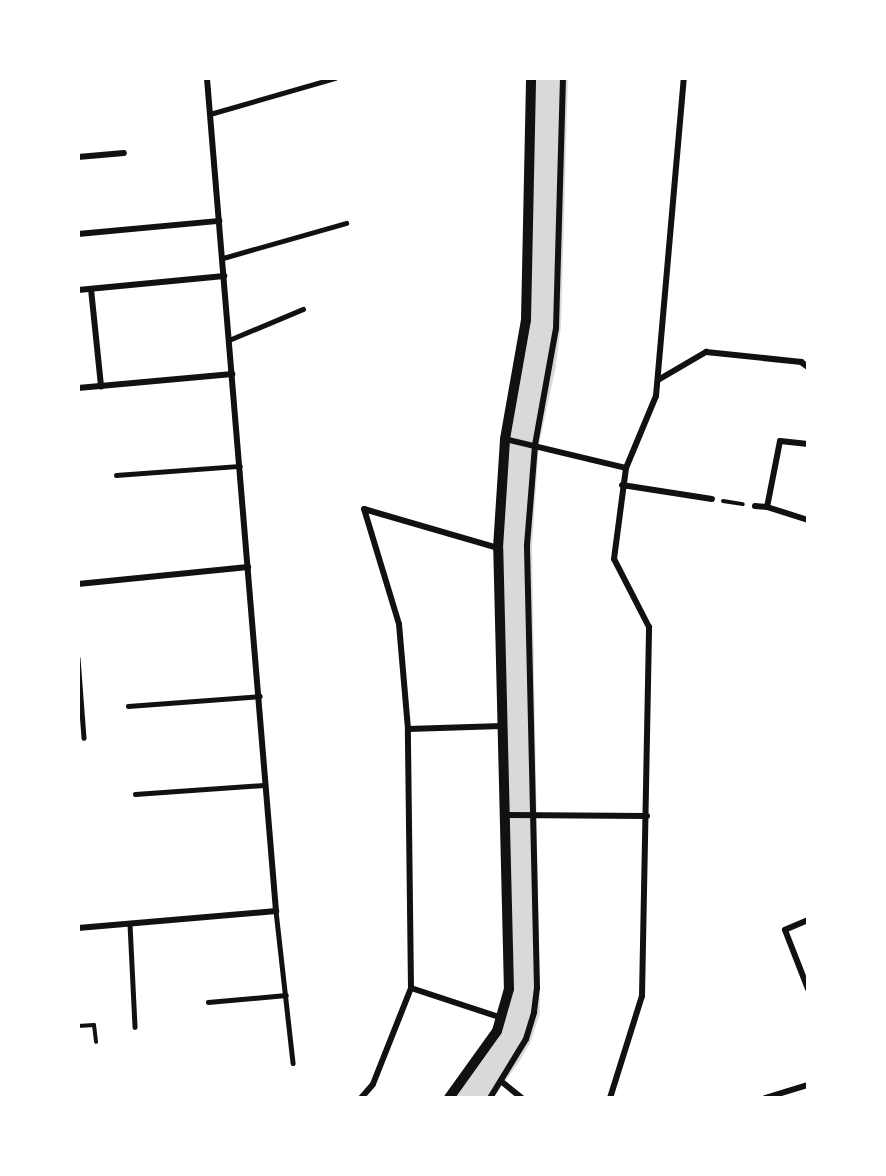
<!DOCTYPE html>
<style>
body{margin:0}
#map{position:relative;width:886px;height:1176px;overflow:hidden;background:#fff;font-family:Raleway,sans-serif}
div>[style]{position:absolute}
.river>*{height:36px;margin:-18px;padding:0 18px;transform-origin:18px;border-radius:18px;background:#d9d9d9}
.path>*{height:4px;margin:-2px;padding:0 2px;transform-origin:2px;border-radius:2px;background:#111}
.service>*{height:4.5px;margin:-2.25px;padding:0 2.25px;transform-origin:2.25px;border-radius:2.25px;background:#111}
.minor>*{height:6px;margin:-3px;padding:0 3px;transform-origin:3px;border-radius:3px;background:#111}
.tertiary>*{height:10px;margin:-5px;padding:0 5px;transform-origin:5px;border-radius:5px;background:#111}
span{translate:-50% -50%;white-space:nowrap;text-align:center;line-height:1.15;-webkit-text-stroke:5px #fff;paint-order:stroke}
.frame{position:absolute;inset:0;border:80px solid #fff;pointer-events:none}
</style>
<div id="map">
<div class="river">
<i style="left:471px;top:1098px;width:57px;rotate:-54.3deg"></i>
<i style="left:504px;top:1052px;width:20px;rotate:-60deg"></i>
<i style="left:514px;top:1035px;width:25px;rotate:-72deg"></i>
<i style="left:522px;top:1011px;width:466px;rotate:-91deg"></i>
<i style="left:514px;top:545px;width:103px;rotate:-86.1deg"></i>
<i style="left:521px;top:442px;width:80px;rotate:-77.7deg"></i>
<i style="left:538px;top:364px;width:39px;rotate:-83deg"></i>
<i style="left:543px;top:325px;width:247px;rotate:-88.4deg"></i>
</div>
<div class="path">
<i style="left:723px;top:501px;width:20px;rotate:9deg"></i>
<i style="left:78px;top:1026px;width:16px;rotate:-4deg"></i>
<i style="left:94px;top:1025px;width:17px;rotate:83deg"></i>
</div>
<div class="service">
<i style="left:210px;top:114px;width:130px;rotate:-16.1deg"></i>
<i style="left:223px;top:258px;width:128px;rotate:-15.9deg"></i>
<i style="left:229px;top:340px;width:80px;rotate:-22.7deg"></i>
<i style="left:116px;top:475px;width:124px;rotate:-4.2deg"></i>
<i style="left:78px;top:658px;width:80px;rotate:85.7deg"></i>
<i style="left:128px;top:706px;width:132px;rotate:-4.3deg"></i>
<i style="left:135px;top:794px;width:129px;rotate:-4deg"></i>
<i style="left:276px;top:911px;width:153px;rotate:83.6deg"></i>
<i style="left:130px;top:924px;width:103px;rotate:87.2deg"></i>
<i style="left:208px;top:1002px;width:78px;rotate:-5.1deg"></i>
</div>
<div class="minor">
<i style="left:78px;top:157px;width:46px;rotate:-5deg"></i>
<i style="left:78px;top:234px;width:142px;rotate:-5.3deg"></i>
<i style="left:91px;top:289px;width:98px;rotate:84.1deg"></i>
<i style="left:78px;top:290px;width:147px;rotate:-5.5deg"></i>
<i style="left:658px;top:380px;width:56px;rotate:-30.3deg"></i>
<i style="left:706px;top:352px;width:96px;rotate:6deg"></i>
<i style="left:801px;top:362px;width:9px;rotate:36deg"></i>
<i style="left:78px;top:388px;width:155px;rotate:-5.2deg"></i>
<i style="left:505px;top:439px;width:124px;rotate:13.5deg"></i>
<i style="left:808px;top:444px;width:28px;rotate:-174deg"></i>
<i style="left:780px;top:441px;width:67px;rotate:101.1deg"></i>
<i style="left:767px;top:507px;width:43px;rotate:17.6deg"></i>
<i style="left:622px;top:485px;width:91px;rotate:8.8deg"></i>
<i style="left:755px;top:506px;width:12px;rotate:5deg"></i>
<i style="left:78px;top:584px;width:171px;rotate:-5.7deg"></i>
<i style="left:408px;top:729px;width:94px;rotate:-1.8deg"></i>
<i style="left:504px;top:815px;width:143px;rotate:0.4deg"></i>
<i style="left:808px;top:920px;width:25px;rotate:157deg"></i>
<i style="left:785px;top:930px;width:63px;rotate:68.7deg"></i>
<i style="left:78px;top:928px;width:199px;rotate:-4.9deg"></i>
<i style="left:276px;top:911px;width:836px;rotate:-94.74deg"></i>
<i style="left:411px;top:988px;width:96px;rotate:18.2deg"></i>
<i style="left:502px;top:1082px;width:26px;rotate:39deg"></i>
<i style="left:361px;top:1098px;width:18px;rotate:-49deg"></i>
<i style="left:373px;top:1084px;width:103px;rotate:-68.4deg"></i>
<i style="left:411px;top:988px;width:259px;rotate:-90.7deg"></i>
<i style="left:408px;top:729px;width:105px;rotate:-94.9deg"></i>
<i style="left:399px;top:624px;width:120px;rotate:-106.9deg"></i>
<i style="left:364px;top:509px;width:140px;rotate:16.2deg"></i>
<i style="left:490px;top:1098px;width:69px;rotate:-58.6deg"></i>
<i style="left:526px;top:1039px;width:28px;rotate:-73deg"></i>
<i style="left:534px;top:1012px;width:24px;rotate:-83deg"></i>
<i style="left:537px;top:988px;width:443px;rotate:-91.3deg"></i>
<i style="left:527px;top:545px;width:100px;rotate:-85.4deg"></i>
<i style="left:535px;top:445px;width:119px;rotate:-79.8deg"></i>
<i style="left:556px;top:328px;width:250px;rotate:-88.4deg"></i>
<i style="left:610px;top:1098px;width:107px;rotate:-72.6deg"></i>
<i style="left:642px;top:996px;width:369px;rotate:-88.9deg"></i>
<i style="left:649px;top:627px;width:76px;rotate:-117.2deg"></i>
<i style="left:614px;top:559px;width:92px;rotate:-82.5deg"></i>
<i style="left:626px;top:468px;width:78px;rotate:-67.4deg"></i>
<i style="left:656px;top:396px;width:319px;rotate:-85deg"></i>
<i style="left:765px;top:1098px;width:45px;rotate:-16.8deg"></i>
</div>
<div class="tertiary">
<i style="left:449px;top:1098px;width:82px;rotate:-54.4deg"></i>
<i style="left:497px;top:1031px;width:44px;rotate:-74.1deg"></i>
<i style="left:509px;top:989px;width:441px;rotate:-91.4deg"></i>
<i style="left:498px;top:548px;width:109px;rotate:-86.3deg"></i>
<i style="left:505px;top:439px;width:121px;rotate:-80deg"></i>
<i style="left:526px;top:320px;width:242px;rotate:-88.8deg"></i>
</div>
<div class="frame"></div>
</div>
